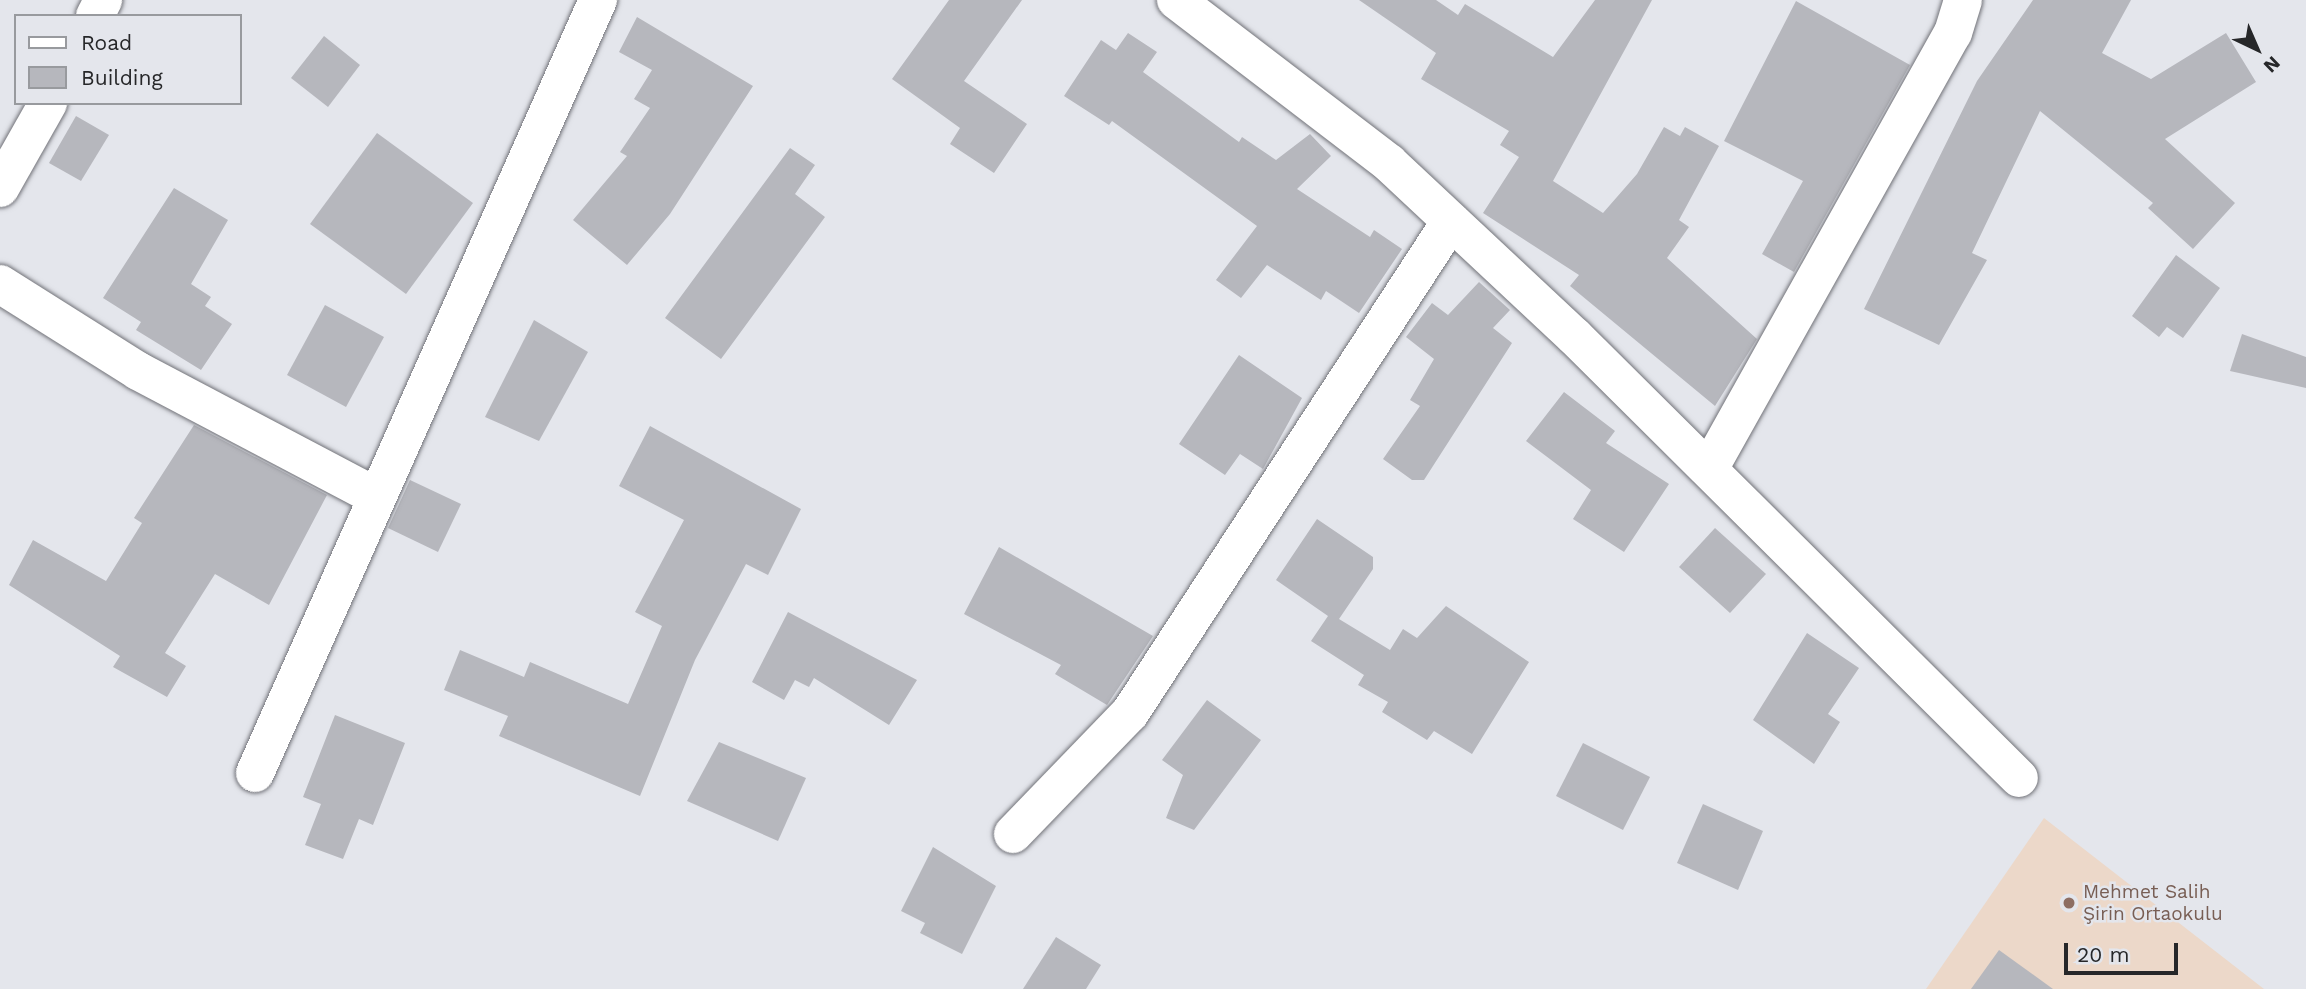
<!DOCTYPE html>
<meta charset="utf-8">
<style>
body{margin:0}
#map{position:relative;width:2306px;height:989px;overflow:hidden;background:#e4e6ec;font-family:"Work Sans",sans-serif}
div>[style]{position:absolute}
.education>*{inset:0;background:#ecd8c9}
.building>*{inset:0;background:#b6b7bd}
.roads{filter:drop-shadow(0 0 2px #717278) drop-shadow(0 0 2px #717278)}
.minor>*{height:38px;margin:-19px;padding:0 19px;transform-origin:19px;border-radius:19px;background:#fff}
.dots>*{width:19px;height:19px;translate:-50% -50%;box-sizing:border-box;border:4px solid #e4e6ec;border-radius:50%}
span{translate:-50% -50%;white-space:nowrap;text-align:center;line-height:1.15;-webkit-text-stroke:5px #e4e6ec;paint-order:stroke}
.education-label{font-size:19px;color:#785e54}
.left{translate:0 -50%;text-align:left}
.legend{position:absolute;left:14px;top:14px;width:228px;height:91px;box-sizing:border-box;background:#e4e6ec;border:2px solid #989a9e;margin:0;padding:9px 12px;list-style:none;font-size:21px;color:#262729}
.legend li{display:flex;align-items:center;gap:14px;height:35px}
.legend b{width:35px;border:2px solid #989a9e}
.north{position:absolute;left:2222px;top:14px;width:70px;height:70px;-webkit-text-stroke:5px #e4e6ec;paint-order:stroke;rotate:136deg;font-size:19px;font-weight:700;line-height:28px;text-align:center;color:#262729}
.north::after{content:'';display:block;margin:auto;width:24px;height:32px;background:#262729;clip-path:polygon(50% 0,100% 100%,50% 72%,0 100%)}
.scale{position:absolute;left:2064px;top:943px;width:114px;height:32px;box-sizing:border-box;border:4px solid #262729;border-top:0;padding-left:9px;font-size:21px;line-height:24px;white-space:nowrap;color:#262729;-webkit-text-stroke:5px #e4e6ec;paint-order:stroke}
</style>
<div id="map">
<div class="education">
<i style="clip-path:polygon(2044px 818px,2264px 989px,1926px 989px)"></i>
</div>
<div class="building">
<i style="clip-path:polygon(949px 0,1022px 0,964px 81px,1027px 124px,994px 173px,950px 144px,960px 128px,892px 79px)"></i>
<i style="clip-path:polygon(1359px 0,1436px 0,1458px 15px,1465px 4px,1553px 57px,1595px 0,1652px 0,1553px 181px,1603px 213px,1637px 174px,1664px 127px,1680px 136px,1685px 127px,1719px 146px,1679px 220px,1689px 227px,1667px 258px,1757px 339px,1715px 406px,1570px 286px,1579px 275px,1483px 213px,1519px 157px,1500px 145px,1509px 131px,1421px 79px,1436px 53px)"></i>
<i style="clip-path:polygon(2033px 0,2131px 0,2102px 53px,2151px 79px,2226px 33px,2256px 82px,2165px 139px,2235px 203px,2193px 249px,2148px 208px,2153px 203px,2040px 111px,1972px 253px,1987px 260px,1939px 345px,1864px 309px,1977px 81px)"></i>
<i style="clip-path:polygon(1796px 1px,1910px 65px,1794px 272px,1762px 254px,1803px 181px,1724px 141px)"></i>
<i style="clip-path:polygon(637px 17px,753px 86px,670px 214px,627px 265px,573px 220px,627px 156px,620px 152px,650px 108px,634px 99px,652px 70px,619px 52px)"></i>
<i style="clip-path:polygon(1128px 33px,1157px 52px,1143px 72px,1239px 142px,1242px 137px,1276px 160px,1310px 134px,1331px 156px,1297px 189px,1370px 237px,1374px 230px,1402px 249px,1359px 313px,1326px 291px,1321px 300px,1267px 265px,1241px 298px,1216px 280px,1257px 226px,1112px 121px,1109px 125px,1064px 96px,1101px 40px,1116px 50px)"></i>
<i style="clip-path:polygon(324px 36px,360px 65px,328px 107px,291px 78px)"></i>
<i style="clip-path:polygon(76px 116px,109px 135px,81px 181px,49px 163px)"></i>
<i style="clip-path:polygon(377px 133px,473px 203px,406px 294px,310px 224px)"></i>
<i style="clip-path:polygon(790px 148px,815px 165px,795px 194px,825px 217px,721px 359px,665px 318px)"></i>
<i style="clip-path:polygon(174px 188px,228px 220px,191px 284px,211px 297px,205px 306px,232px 324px,201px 370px,136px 330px,141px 322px,103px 298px)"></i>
<i style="clip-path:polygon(2176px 255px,2220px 288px,2183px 338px,2167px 327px,2159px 337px,2132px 316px)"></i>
<i style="clip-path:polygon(1479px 282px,1510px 310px,1493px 328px,1512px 343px,1424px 480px,1412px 480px,1383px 459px,1420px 406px,1410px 400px,1434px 359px,1406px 337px,1432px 303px,1448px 315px)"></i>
<i style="clip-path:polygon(325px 305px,384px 337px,346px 407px,287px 375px)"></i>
<i style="clip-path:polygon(534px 320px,588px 352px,539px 441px,485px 417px)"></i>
<i style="clip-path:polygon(2242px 334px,2306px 357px,2306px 388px,2230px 371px)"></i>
<i style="clip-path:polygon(1239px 355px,1302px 398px,1263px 469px,1240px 454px,1225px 475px,1179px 444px)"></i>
<i style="clip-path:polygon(1564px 392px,1615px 431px,1606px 443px,1669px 484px,1624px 552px,1573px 519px,1591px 490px,1526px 441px)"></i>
<i style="clip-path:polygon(194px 425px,327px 495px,269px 605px,215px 574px,165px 653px,186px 666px,167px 697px,113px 667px,120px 656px,9px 585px,33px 540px,106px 581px,142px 523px,134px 518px)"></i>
<i style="clip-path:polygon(650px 426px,801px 509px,768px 575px,746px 564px,695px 660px,640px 796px,499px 736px,508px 716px,444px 690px,460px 650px,524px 677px,530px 662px,628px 704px,662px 626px,635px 612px,684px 520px,619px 486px)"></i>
<i style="clip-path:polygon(410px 480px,461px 504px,438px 552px,388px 528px)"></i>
<i style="clip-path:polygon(1317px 519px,1373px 557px,1373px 569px,1339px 619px,1390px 650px,1403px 629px,1417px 638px,1446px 606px,1529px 662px,1472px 754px,1434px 731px,1427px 740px,1382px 712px,1388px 702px,1358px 685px,1364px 675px,1311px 641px,1328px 616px,1276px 580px)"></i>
<i style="clip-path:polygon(1715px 528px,1766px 574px,1730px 613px,1679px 567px)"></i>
<i style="clip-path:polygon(999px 547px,1153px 636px,1107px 705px,1055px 674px,1061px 665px,964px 614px)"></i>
<i style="clip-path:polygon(788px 612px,917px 680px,889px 725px,814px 678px,809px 687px,795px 680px,784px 700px,752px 682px)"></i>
<i style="clip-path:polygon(1807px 633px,1859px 668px,1828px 714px,1840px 722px,1814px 764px,1753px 720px)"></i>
<i style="clip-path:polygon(1207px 700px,1261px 740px,1194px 830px,1166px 818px,1183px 775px,1162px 760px)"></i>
<i style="clip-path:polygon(335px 715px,405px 743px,373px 825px,359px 819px,343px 859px,305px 845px,321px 804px,303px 797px)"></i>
<i style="clip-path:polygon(719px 742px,806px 778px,778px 841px,687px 801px)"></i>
<i style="clip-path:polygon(1583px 743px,1650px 777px,1623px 830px,1556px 796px)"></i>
<i style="clip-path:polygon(1703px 804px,1763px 831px,1738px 890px,1677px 863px)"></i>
<i style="clip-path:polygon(933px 847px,996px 886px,962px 954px,920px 933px,925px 923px,901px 911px)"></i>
<i style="clip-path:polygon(1056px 937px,1101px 965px,1086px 989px,1023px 989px)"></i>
<i style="clip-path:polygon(1999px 950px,2053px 989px,1971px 989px)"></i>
</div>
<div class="roads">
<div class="minor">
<i style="left:1176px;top:0;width:268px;rotate:37.4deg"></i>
<i style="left:1389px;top:163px;width:253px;rotate:43.1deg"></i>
<i style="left:1574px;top:336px;width:627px;rotate:44.81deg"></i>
<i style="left:95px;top:16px;width:18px;rotate:-63deg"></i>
<i style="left:0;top:188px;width:98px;rotate:-60.5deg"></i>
<i style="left:0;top:284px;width:163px;rotate:32.2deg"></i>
<i style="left:138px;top:371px;width:270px;rotate:27.8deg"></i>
<i style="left:1709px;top:469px;width:500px;rotate:-60.8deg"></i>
<i style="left:1953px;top:33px;width:34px;rotate:-73deg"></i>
<i style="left:255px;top:773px;width:846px;rotate:-66.07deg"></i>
<i style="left:1013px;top:834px;width:168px;rotate:-46deg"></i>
<i style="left:1130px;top:713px;width:587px;rotate:-56.88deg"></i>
</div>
</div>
<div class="dots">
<i style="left:2069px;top:903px;background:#8d6e63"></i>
</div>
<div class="education-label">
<span class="left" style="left:2083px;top:903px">Mehmet Salih<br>Şirin Ortaokulu</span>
</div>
<ul class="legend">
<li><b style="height:9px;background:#fff"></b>Road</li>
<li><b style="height:19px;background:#b6b7bd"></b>Building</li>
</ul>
<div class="north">N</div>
<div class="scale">20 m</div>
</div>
